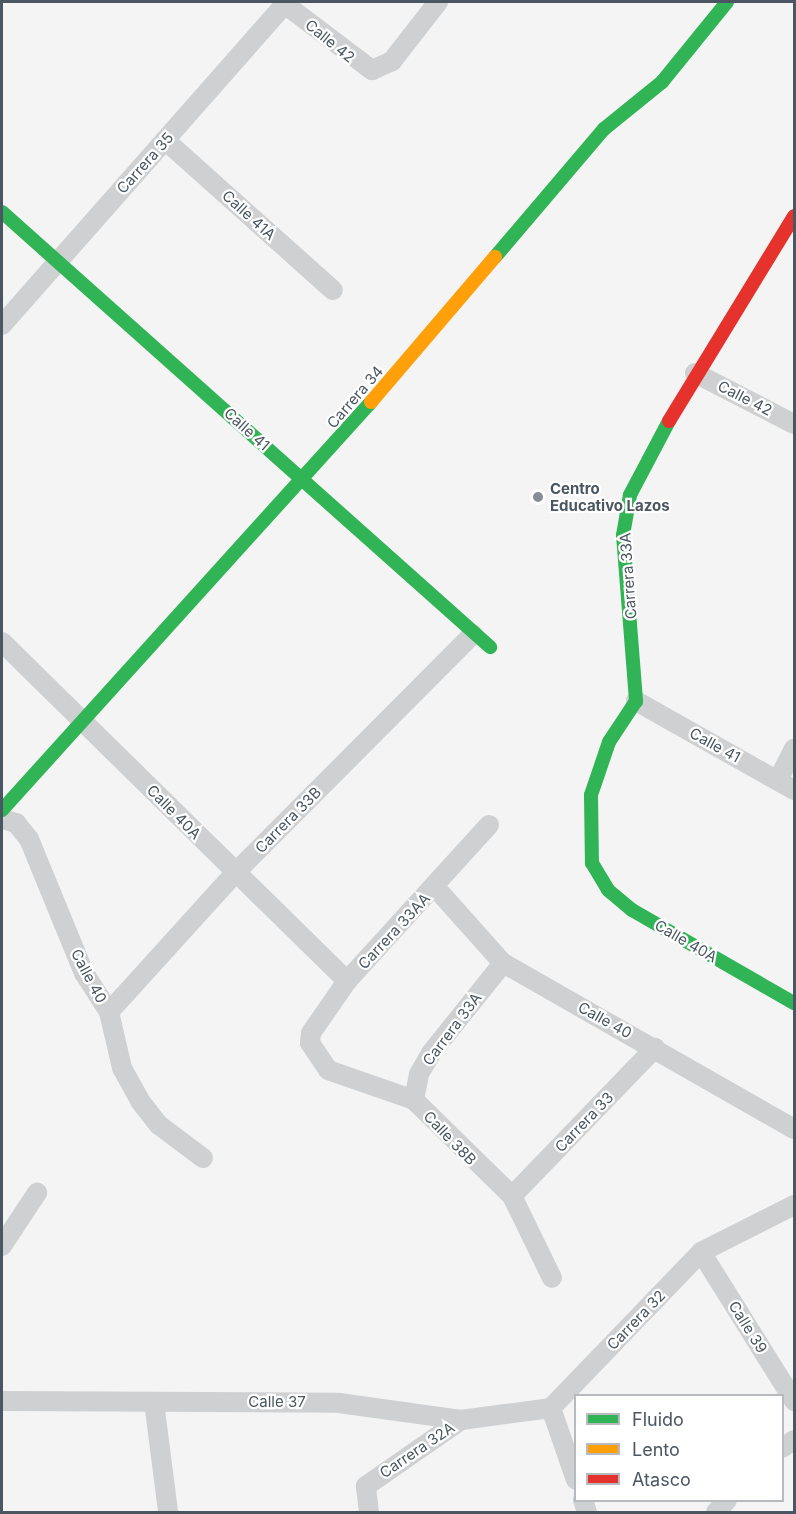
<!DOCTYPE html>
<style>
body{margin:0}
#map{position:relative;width:796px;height:1514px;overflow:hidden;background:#f4f4f4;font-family:Inter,sans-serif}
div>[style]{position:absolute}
.street>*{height:20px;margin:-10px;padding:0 10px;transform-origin:10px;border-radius:10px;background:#ced0d2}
.fast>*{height:14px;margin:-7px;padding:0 7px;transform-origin:7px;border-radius:7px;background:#30b455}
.slow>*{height:14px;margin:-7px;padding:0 7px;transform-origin:7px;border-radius:7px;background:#ff9f0a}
.jam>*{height:14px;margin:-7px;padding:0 7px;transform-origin:7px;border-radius:7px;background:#e5322d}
.dots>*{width:16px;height:16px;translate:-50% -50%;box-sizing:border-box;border:3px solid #fff;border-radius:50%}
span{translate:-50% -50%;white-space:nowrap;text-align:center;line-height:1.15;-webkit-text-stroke:4.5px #fff;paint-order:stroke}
.street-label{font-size:15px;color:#4a5661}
.poi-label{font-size:15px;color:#4a5661;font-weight:700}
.left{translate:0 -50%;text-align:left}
.frame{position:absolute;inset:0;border:3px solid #4a5661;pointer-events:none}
.legend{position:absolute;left:574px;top:1394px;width:210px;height:108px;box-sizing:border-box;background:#fff;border:2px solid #b7bbc0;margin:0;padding:8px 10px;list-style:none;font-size:18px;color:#4a5661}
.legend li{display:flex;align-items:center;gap:12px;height:30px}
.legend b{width:30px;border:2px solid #b7bbc0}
</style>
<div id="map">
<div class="street">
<i style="left:282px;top:2px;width:113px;rotate:37.1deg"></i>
<i style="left:372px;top:70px;width:22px;rotate:-24deg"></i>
<i style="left:392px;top:61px;width:75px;rotate:-52.1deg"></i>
<i style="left:165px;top:140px;width:225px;rotate:41.8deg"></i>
<i style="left:2px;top:325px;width:431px;rotate:-48.6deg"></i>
<i style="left:695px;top:373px;width:111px;rotate:27.3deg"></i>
<i style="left:2px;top:642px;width:484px;rotate:44.5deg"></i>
<i style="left:636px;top:701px;width:181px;rotate:29.4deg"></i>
<i style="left:778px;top:780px;width:35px;rotate:-63deg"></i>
<i style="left:2px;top:819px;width:15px;rotate:16deg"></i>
<i style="left:16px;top:823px;width:21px;rotate:51deg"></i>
<i style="left:29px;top:839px;width:145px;rotate:67.7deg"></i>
<i style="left:84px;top:973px;width:46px;rotate:57.3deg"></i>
<i style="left:109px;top:1012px;width:57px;rotate:76.9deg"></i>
<i style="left:122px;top:1068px;width:38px;rotate:61deg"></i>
<i style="left:140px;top:1101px;width:31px;rotate:52deg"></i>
<i style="left:159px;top:1125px;width:55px;rotate:36.9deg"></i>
<i style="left:489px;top:825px;width:211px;rotate:132.3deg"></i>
<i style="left:347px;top:981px;width:63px;rotate:124.7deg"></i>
<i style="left:311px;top:1033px;width:10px;rotate:96deg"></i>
<i style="left:310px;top:1043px;width:32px;rotate:56deg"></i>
<i style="left:328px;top:1070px;width:91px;rotate:19.2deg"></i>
<i style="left:414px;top:1100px;width:137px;rotate:44.4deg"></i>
<i style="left:512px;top:1196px;width:91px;rotate:64deg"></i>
<i style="left:435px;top:887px;width:102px;rotate:48.2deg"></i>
<i style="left:503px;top:963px;width:335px;rotate:29.7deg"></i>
<i style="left:109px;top:1012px;width:188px;rotate:-47.8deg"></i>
<i style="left:235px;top:873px;width:337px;rotate:-45.1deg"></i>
<i style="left:414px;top:1100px;width:26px;rotate:-79deg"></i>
<i style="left:419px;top:1074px;width:24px;rotate:-60deg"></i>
<i style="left:431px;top:1053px;width:115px;rotate:-51.3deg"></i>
<i style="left:512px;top:1196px;width:206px;rotate:-46deg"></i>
<i style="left:2px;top:1246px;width:64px;rotate:-56.6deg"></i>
<i style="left:701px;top:1252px;width:176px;rotate:58deg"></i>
<i style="left:2px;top:1401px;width:337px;rotate:0.3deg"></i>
<i style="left:339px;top:1403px;width:123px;rotate:7.9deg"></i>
<i style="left:461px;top:1420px;width:91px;rotate:-7.6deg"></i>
<i style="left:154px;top:1402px;width:111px;rotate:82.7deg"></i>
<i style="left:551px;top:1408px;width:216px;rotate:-46.1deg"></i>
<i style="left:701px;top:1252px;width:104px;rotate:-26.8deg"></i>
<i style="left:551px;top:1408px;width:76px;rotate:70.9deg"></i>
<i style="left:782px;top:1448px;width:14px;rotate:-34deg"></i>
<i style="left:583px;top:1500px;width:13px;rotate:72deg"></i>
<i style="left:369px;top:1512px;width:26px;rotate:-97deg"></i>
<i style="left:366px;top:1486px;width:116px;rotate:-34.8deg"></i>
<i style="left:716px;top:1512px;width:16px;rotate:-47deg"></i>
</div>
<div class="fast">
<i style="left:2px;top:212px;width:654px;rotate:41.71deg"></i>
<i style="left:495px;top:257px;width:168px;rotate:-49.6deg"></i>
<i style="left:604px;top:129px;width:75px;rotate:-39deg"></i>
<i style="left:662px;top:82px;width:103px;rotate:-50.9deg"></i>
<i style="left:669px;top:421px;width:84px;rotate:117.8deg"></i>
<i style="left:630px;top:495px;width:41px;rotate:99.9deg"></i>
<i style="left:623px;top:535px;width:167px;rotate:85.5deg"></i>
<i style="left:636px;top:701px;width:49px;rotate:123.4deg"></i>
<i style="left:609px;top:742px;width:56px;rotate:108.8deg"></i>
<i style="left:591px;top:795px;width:68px;rotate:89.2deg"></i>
<i style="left:592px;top:863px;width:31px;rotate:59deg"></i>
<i style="left:608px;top:890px;width:31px;rotate:40deg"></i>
<i style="left:632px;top:910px;width:187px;rotate:29.9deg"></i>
<i style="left:2px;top:810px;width:550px;rotate:-47.87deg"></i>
</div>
<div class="slow">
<i style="left:371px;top:402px;width:191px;rotate:-49.5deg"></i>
</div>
<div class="jam">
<i style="left:669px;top:421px;width:240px;rotate:-58.6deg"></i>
</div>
<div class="dots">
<i style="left:538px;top:497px;background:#868d94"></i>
</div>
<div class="street-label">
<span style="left:330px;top:41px;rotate:39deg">Calle 42</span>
<span style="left:145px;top:163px;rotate:-48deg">Carrera 35</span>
<span style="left:249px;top:215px;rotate:42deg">Calle 41A</span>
<span style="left:355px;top:397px;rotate:-49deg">Carrera 34</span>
<span style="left:745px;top:398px;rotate:27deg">Calle 42</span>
<span style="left:247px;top:429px;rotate:42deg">Calle 41</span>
<span style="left:628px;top:576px;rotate:-94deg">Carrera 33A</span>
<span style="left:715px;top:745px;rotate:29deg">Calle 41</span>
<span style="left:174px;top:812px;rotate:45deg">Calle 40A</span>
<span style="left:288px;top:820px;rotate:-45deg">Carrera 33B</span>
<span style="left:394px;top:931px;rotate:-47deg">Carrera 33AA</span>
<span style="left:686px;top:941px;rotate:30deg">Calle 40A</span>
<span style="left:89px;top:976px;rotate:62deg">Calle 40</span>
<span style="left:605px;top:1020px;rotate:29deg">Calle 40</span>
<span style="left:452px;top:1029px;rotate:-53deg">Carrera 33A</span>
<span style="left:584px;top:1122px;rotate:-46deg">Carrera 33</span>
<span style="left:450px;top:1138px;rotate:46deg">Calle 38B</span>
<span style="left:636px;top:1320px;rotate:-46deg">Carrera 32</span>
<span style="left:748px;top:1327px;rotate:58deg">Calle 39</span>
<span style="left:277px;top:1402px">Calle 37</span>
<span style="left:417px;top:1450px;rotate:-34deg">Carrera 32A</span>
</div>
<div class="poi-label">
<span class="left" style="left:550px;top:497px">Centro<br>Educativo Lazos</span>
</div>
<div class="frame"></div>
<ul class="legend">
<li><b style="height:8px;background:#30b455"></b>Fluido</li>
<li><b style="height:8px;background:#ff9f0a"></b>Lento</li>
<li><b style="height:8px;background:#e5322d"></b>Atasco</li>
</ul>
</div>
